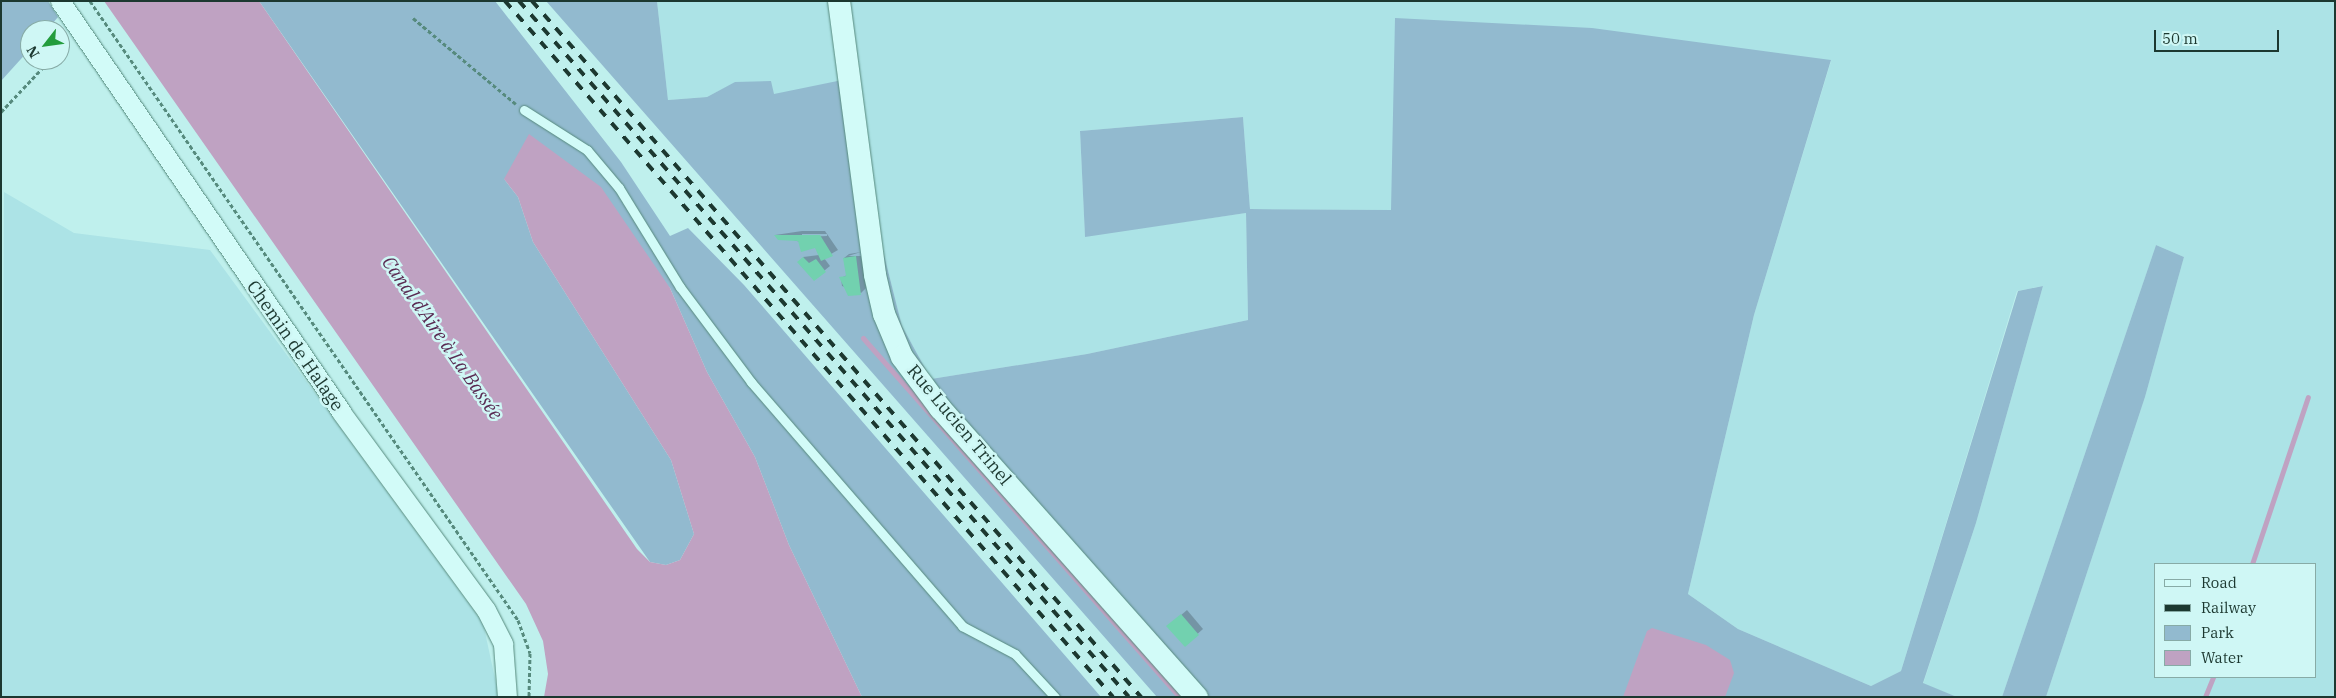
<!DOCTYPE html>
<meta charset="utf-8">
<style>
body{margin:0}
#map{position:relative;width:2336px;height:698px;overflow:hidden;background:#bff0ed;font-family:"IBM Plex Serif",serif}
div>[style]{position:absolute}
.farmland>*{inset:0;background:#ace3e6}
.green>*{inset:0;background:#92bacf}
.water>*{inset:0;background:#bfa2c2}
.shadow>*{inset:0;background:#0003}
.stream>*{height:5px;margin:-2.5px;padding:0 2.5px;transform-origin:2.5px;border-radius:2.5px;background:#bfa2c2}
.building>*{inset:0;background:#72d1af}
.path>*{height:3px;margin-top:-1.5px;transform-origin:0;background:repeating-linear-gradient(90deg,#568a7d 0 4px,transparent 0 6.5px)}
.roads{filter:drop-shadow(0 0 1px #568a7d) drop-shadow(0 0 1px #568a7d)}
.service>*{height:9px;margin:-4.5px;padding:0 4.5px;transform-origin:4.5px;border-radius:4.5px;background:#d2fbf8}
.minor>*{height:19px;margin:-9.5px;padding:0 9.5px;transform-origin:9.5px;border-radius:9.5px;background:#d2fbf8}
.tertiary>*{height:22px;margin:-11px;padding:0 11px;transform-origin:11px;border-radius:11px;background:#d2fbf8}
.rail>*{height:4px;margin-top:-2px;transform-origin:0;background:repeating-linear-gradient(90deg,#1c3830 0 9px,transparent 0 18px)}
span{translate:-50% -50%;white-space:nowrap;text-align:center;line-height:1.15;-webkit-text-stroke:5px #cff7f5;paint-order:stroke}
.street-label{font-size:18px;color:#1c3830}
.water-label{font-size:19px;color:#592a52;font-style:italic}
.frame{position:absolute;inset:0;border:2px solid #1c3830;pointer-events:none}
.legend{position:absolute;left:2154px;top:563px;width:162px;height:115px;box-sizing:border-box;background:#cff7f5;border:1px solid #87aba6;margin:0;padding:6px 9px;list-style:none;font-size:15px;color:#1c3830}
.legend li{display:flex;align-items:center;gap:10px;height:25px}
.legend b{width:25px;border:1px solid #87aba6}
.north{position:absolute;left:20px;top:20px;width:50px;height:50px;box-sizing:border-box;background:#cff7f5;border:1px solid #87aba6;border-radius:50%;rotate:240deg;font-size:14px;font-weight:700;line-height:20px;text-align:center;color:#1c3830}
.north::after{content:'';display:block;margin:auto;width:18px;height:22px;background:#239c3d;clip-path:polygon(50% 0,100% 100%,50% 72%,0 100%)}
.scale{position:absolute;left:2154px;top:30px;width:125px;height:22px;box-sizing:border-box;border:2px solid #1c3830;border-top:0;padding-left:6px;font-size:15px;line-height:18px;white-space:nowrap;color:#1c3830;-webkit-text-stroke:4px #cff7f5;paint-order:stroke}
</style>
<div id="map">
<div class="farmland">
<i style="clip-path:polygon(evenodd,657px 1px,2335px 1px,2335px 697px,2046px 697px,2145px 397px,2184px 257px,2156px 245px,2002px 697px,1957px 697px,1923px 684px,1976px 523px,2043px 286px,2017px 291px,1901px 671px,1871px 686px,1738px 629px,1688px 594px,1754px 315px,1831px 61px,1391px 210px,1250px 209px,1243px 117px,1080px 131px,1085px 236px,1246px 213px,1248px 320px,1087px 354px,931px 379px,902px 326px,879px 235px,773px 94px,736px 82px,707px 97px,668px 100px,657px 1px,2155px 564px,2315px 564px,2315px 677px,2155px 677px,2155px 564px)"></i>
<i style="clip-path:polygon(4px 192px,74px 233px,210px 250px,483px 623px,499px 697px,1px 697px)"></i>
</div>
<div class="green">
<i style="clip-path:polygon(1px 1px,48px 1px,58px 17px,47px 30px,30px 30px,30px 49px,1px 81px)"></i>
<i style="clip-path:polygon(259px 1px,495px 1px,621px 162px,670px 236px,688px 228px,744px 285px,1101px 697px,862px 697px,789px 545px,755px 457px,707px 372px,670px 288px,504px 179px,518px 197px,533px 242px,671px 460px,694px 534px,680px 560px,666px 565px,650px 562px)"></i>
<i style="clip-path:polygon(546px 1px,657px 1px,668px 100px,707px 97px,735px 82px,771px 81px,774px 94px,857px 77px,879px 235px,902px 326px,931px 379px,1087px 354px,1248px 320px,1246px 213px,1085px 237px,1080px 131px,1243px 117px,1250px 209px,1391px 210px,1395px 18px,1592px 28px,1831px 60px,1754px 315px,1688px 594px,1738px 629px,1871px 686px,1901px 671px,2018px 291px,2043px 286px,1976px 523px,1923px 683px,1957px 697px,1157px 697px)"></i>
<i style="clip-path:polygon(2156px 245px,2184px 257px,2145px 397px,2046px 697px,2002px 697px)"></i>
</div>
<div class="water">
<i style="clip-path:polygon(104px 1px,259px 1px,637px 549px,650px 562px,666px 565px,680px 560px,694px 534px,671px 460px,533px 242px,518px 197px,504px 179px,529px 134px,601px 187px,670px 288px,707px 372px,755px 457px,789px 545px,862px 697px,544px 697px,548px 674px,543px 641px,526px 604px)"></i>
<i style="clip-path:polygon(1652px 628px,1706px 645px,1730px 660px,1734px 673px,1725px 697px,1623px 697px,1647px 631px)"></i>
</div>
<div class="shadow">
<i style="clip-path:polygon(evenodd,802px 231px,825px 231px,838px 250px,824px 258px,830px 266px,814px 279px,803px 257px,819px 255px,815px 246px,775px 235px,802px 231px,802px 234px,827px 234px,827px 236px,802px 237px,802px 234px)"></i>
<i style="clip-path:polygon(861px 252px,848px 256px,861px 256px,866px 288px,861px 293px,842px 286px,841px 278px,847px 275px,844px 258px,849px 254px)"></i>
<i style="clip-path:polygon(1187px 610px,1203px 629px,1185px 645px,1173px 622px)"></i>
</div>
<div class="stream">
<i style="left:863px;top:338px;width:479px;rotate:48.6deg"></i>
<i style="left:2252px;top:564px;width:176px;rotate:-71.5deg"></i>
<i style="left:2205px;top:697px;width:22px;rotate:-68deg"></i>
</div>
<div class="building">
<i style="clip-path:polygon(774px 235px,820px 235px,833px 256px,821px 261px,815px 248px,801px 252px,798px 241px,778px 240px)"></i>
<i style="clip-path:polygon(856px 256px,861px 295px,848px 296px,839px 277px,846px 276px,843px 258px)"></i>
<i style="clip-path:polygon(803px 257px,809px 263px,816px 259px,826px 272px,814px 281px,797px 262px)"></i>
<i style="clip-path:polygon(1181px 614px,1199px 635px,1185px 647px,1166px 626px)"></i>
</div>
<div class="path">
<i style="left:90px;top:1px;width:753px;rotate:55.34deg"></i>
<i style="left:518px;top:620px;width:35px;rotate:70deg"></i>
<i style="left:530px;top:653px;width:44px;rotate:91.3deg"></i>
<i style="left:413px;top:18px;width:134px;rotate:39.9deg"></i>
<i style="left:60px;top:50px;width:12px;rotate:-48deg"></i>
<i style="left:1px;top:112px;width:71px;rotate:-46.7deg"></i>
</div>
<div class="roads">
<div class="service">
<i style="left:524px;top:110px;width:75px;rotate:32.4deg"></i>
<i style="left:587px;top:150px;width:50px;rotate:49.9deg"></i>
<i style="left:619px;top:188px;width:116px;rotate:58.4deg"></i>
<i style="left:680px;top:287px;width:119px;rotate:53.2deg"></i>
<i style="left:751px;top:382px;width:323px;rotate:49.1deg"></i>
<i style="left:962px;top:626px;width:60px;rotate:27.8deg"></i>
<i style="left:1015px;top:654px;width:59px;rotate:47.1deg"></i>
</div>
<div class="minor">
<i style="left:60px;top:1px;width:498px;rotate:55.6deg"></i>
<i style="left:341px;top:412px;width:245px;rotate:53.8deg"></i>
<i style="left:486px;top:610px;width:38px;rotate:63deg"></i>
<i style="left:503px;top:644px;width:53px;rotate:85.7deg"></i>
</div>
<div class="tertiary">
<i style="left:839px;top:1px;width:276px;rotate:82.5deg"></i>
<i style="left:875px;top:275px;width:40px;rotate:77deg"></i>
<i style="left:884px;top:314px;width:47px;rotate:67.3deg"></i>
<i style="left:902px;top:357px;width:64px;rotate:53.3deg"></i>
<i style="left:940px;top:408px;width:387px;rotate:48.4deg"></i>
</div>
</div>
<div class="rail">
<i style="left:505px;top:1px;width:924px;rotate:48.86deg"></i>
<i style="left:519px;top:1px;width:925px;rotate:48.77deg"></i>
<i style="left:532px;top:1px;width:925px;rotate:48.81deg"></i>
</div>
<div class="street-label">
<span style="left:295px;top:346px;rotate:55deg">Chemin de Halage</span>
<span style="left:959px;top:425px;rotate:50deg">Rue Lucien Trinel</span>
</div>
<div class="water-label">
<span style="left:442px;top:338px;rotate:55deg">Canal d'Aire à La Bassée</span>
</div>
<div class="frame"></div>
<ul class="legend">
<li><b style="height:6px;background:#d2fbf8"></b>Road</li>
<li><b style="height:6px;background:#1c3830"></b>Railway</li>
<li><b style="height:14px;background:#92bacf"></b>Park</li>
<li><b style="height:14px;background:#bfa2c2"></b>Water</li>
</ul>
<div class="north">N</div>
<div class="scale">50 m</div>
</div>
